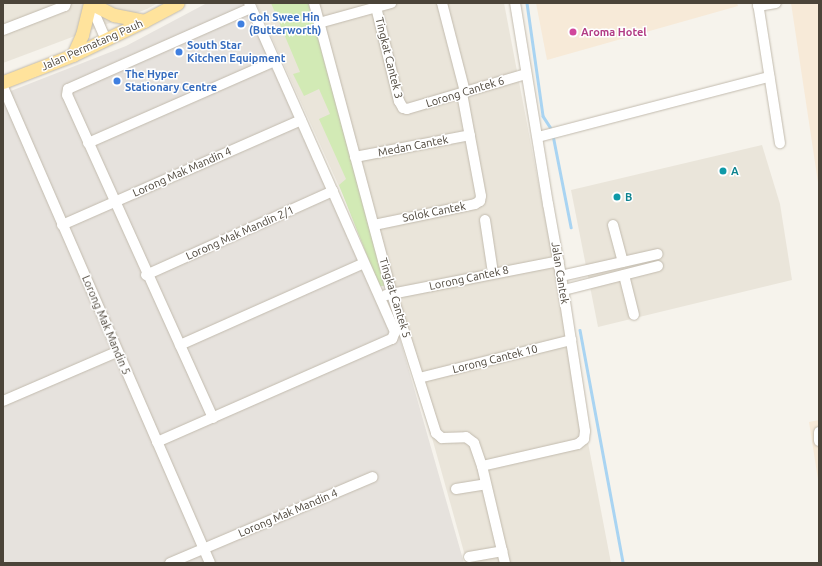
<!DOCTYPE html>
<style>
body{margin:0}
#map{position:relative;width:822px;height:566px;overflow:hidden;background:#f6f3ec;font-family:Ubuntu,sans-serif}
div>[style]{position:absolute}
.residential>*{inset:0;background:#eae5da}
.commercial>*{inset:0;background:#f7ead8}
.industrial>*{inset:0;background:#e6e2dd}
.green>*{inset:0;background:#d2eab5}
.stream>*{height:2.5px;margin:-1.25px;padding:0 1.25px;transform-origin:1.25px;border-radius:1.25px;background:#a9d4f2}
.roads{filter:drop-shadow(0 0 1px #c2bbae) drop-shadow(0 0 1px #c2bbae)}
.minor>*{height:10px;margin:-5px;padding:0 5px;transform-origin:5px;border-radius:5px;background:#fff}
.major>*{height:13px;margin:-6.5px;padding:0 6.5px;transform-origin:6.5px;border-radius:6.5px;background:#ffe39c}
.dots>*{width:11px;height:11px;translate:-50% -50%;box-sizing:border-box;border:2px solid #fff;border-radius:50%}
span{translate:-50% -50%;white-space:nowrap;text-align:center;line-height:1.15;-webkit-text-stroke:3px #fff;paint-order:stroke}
.shop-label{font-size:11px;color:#366cbe;font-weight:700}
.left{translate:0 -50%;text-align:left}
.hotel-label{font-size:11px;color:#b23c85;font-weight:700}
.street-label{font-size:11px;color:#4b4439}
.culture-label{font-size:11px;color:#0d838f;font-weight:700}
.frame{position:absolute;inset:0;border:4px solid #4b4439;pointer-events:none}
</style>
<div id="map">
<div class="residential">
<i style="clip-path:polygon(3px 3px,158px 3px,147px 9px,3px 63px)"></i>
<i style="clip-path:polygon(256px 3px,504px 3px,611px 563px,467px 563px,410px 359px,385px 288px)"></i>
<i style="clip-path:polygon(762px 145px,780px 204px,792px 280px,598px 327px,571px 190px)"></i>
</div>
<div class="commercial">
<i style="clip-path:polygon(536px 3px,737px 3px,738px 6px,547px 60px)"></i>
<i style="clip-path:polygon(791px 3px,819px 3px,819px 189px)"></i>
<i style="clip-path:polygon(819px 420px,819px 486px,809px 422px)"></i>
</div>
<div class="industrial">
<i style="clip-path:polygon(207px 3px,250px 3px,398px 332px,464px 563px,3px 563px,3px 94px,126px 46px)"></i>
</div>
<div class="green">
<i style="clip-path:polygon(271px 3px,308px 3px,388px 286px,379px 286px,339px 185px,346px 179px,319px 119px,330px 114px,319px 89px,304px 96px,293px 74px,300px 72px)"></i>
</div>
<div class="stream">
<i style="left:527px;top:3px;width:114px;rotate:81.9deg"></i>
<i style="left:543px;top:116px;width:17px;rotate:57deg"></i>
<i style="left:553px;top:135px;width:94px;rotate:78.9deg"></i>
<i style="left:580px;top:330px;width:237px;rotate:79.5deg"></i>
</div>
<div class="roads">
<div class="minor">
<i style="left:90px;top:3px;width:40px;rotate:66.6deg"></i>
<i style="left:314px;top:3px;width:301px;rotate:75deg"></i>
<i style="left:392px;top:294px;width:146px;rotate:72.4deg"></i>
<i style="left:436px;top:433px;width:8px;rotate:40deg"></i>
<i style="left:442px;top:438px;width:24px;rotate:-2deg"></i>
<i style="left:466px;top:437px;width:10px;rotate:37deg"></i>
<i style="left:474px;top:443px;width:24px;rotate:71deg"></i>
<i style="left:482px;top:466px;width:100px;rotate:76.7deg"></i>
<i style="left:442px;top:3px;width:92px;rotate:75.5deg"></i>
<i style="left:758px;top:3px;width:142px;rotate:81.1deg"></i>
<i style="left:758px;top:6px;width:18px;rotate:-9deg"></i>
<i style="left:376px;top:7px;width:97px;rotate:76.3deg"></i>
<i style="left:399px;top:101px;width:8px;rotate:60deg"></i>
<i style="left:403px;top:108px;width:4px;rotate:14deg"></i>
<i style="left:407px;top:109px;width:124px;rotate:-16.4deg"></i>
<i style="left:319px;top:23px;width:75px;rotate:-15.5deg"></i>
<i style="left:3px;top:30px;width:66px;rotate:-21.2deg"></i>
<i style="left:65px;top:6px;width:3px;rotate:-72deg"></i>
<i style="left:3px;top:87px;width:519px;rotate:66.5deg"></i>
<i style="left:538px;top:137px;width:239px;rotate:-14.6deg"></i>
<i style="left:88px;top:143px;width:204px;rotate:-23.7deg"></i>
<i style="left:355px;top:157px;width:117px;rotate:-10.8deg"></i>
<i style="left:485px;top:220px;width:54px;rotate:81.4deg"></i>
<i style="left:62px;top:225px;width:261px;rotate:-23.7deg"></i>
<i style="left:374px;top:225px;width:103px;rotate:-11.7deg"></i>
<i style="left:475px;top:204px;width:6px;rotate:-31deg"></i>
<i style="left:480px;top:201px;width:5px;rotate:-79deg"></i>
<i style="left:481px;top:196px;width:105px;rotate:-100.5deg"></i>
<i style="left:613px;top:225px;width:38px;rotate:75deg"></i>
<i style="left:146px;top:275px;width:205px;rotate:-24.2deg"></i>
<i style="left:624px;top:275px;width:41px;rotate:76deg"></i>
<i style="left:561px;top:276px;width:99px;rotate:-12.8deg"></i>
<i style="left:564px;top:290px;width:97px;rotate:-14.3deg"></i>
<i style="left:386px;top:295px;width:176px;rotate:-11.1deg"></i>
<i style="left:180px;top:345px;width:201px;rotate:-24deg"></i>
<i style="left:419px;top:378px;width:157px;rotate:-14deg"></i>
<i style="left:3px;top:401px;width:124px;rotate:-23.3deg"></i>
<i style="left:213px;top:418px;width:354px;rotate:-114.3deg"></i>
<i style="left:67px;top:95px;width:6px;rotate:-81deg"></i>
<i style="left:68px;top:89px;width:200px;rotate:-23.9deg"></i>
<i style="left:819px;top:432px;width:9px;rotate:90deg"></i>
<i style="left:157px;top:442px;width:257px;rotate:-23.7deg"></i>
<i style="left:392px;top:339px;width:8px;rotate:-67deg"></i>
<i style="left:395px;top:332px;width:360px;rotate:-113.9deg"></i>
<i style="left:482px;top:466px;width:98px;rotate:-12.9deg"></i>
<i style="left:578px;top:444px;width:8px;rotate:-40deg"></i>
<i style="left:584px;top:439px;width:8px;rotate:-83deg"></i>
<i style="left:585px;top:431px;width:157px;rotate:-98.8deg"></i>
<i style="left:561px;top:276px;width:73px;rotate:-100.2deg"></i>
<i style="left:548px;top:204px;width:204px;rotate:-99.3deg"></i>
<i style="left:456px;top:489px;width:30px;rotate:-9deg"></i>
<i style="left:469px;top:557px;width:34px;rotate:-10deg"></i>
<i style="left:170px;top:563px;width:220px;rotate:-23deg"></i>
</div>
<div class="major">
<i style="left:90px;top:3px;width:27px;rotate:27deg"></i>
<i style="left:114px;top:15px;width:31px;rotate:11deg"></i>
<i style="left:73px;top:55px;width:22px;rotate:-66deg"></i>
<i style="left:82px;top:35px;width:33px;rotate:-76deg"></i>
<i style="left:3px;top:82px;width:75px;rotate:-21.1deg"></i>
<i style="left:73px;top:55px;width:79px;rotate:-25.6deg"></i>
<i style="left:144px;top:21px;width:38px;rotate:-28deg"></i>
</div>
</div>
<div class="dots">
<i style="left:241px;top:24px;background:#3f7fe0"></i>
<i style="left:573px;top:32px;background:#d1479c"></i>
<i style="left:179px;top:52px;background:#3f7fe0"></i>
<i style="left:117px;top:81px;background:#3f7fe0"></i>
<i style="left:723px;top:171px;background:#0f9aa8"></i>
<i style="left:617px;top:197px;background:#0f9aa8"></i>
</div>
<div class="shop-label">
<span class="left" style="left:249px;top:24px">Goh Swee Hin<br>(Butterworth)</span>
<span class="left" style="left:187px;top:52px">South Star<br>Kitchen Equipment</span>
<span class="left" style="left:125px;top:81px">The Hyper<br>Stationary Centre</span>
</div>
<div class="hotel-label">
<span class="left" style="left:581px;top:32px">Aroma Hotel</span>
</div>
<div class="street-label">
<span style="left:92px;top:45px;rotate:-24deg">Jalan Permatang Pauh</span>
<span style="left:389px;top:58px;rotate:76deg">Tingkat Cantek 3</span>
<span style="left:465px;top:92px;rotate:-17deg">Lorong Cantek 6</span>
<span style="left:413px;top:146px;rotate:-11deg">Medan Cantek</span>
<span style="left:182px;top:172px;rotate:-24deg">Lorong Mak Mandin 4</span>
<span style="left:434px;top:212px;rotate:-11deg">Solok Cantek</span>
<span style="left:240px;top:233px;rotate:-24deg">Lorong Mak Mandin 2/1</span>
<span style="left:560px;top:273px;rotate:81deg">Jalan Cantek</span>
<span style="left:469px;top:278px;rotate:-12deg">Lorong Cantek 8</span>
<span style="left:395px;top:298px;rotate:73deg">Tingkat Cantek 5</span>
<span style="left:106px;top:325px;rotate:67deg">Lorong Mak Mandin 5</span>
<span style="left:495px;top:359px;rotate:-14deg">Lorong Cantek 10</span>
<span style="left:288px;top:513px;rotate:-23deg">Lorong Mak Mandin 4</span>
</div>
<div class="culture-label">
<span class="left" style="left:731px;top:171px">A</span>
<span class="left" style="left:625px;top:197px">B</span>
</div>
<div class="frame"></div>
</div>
